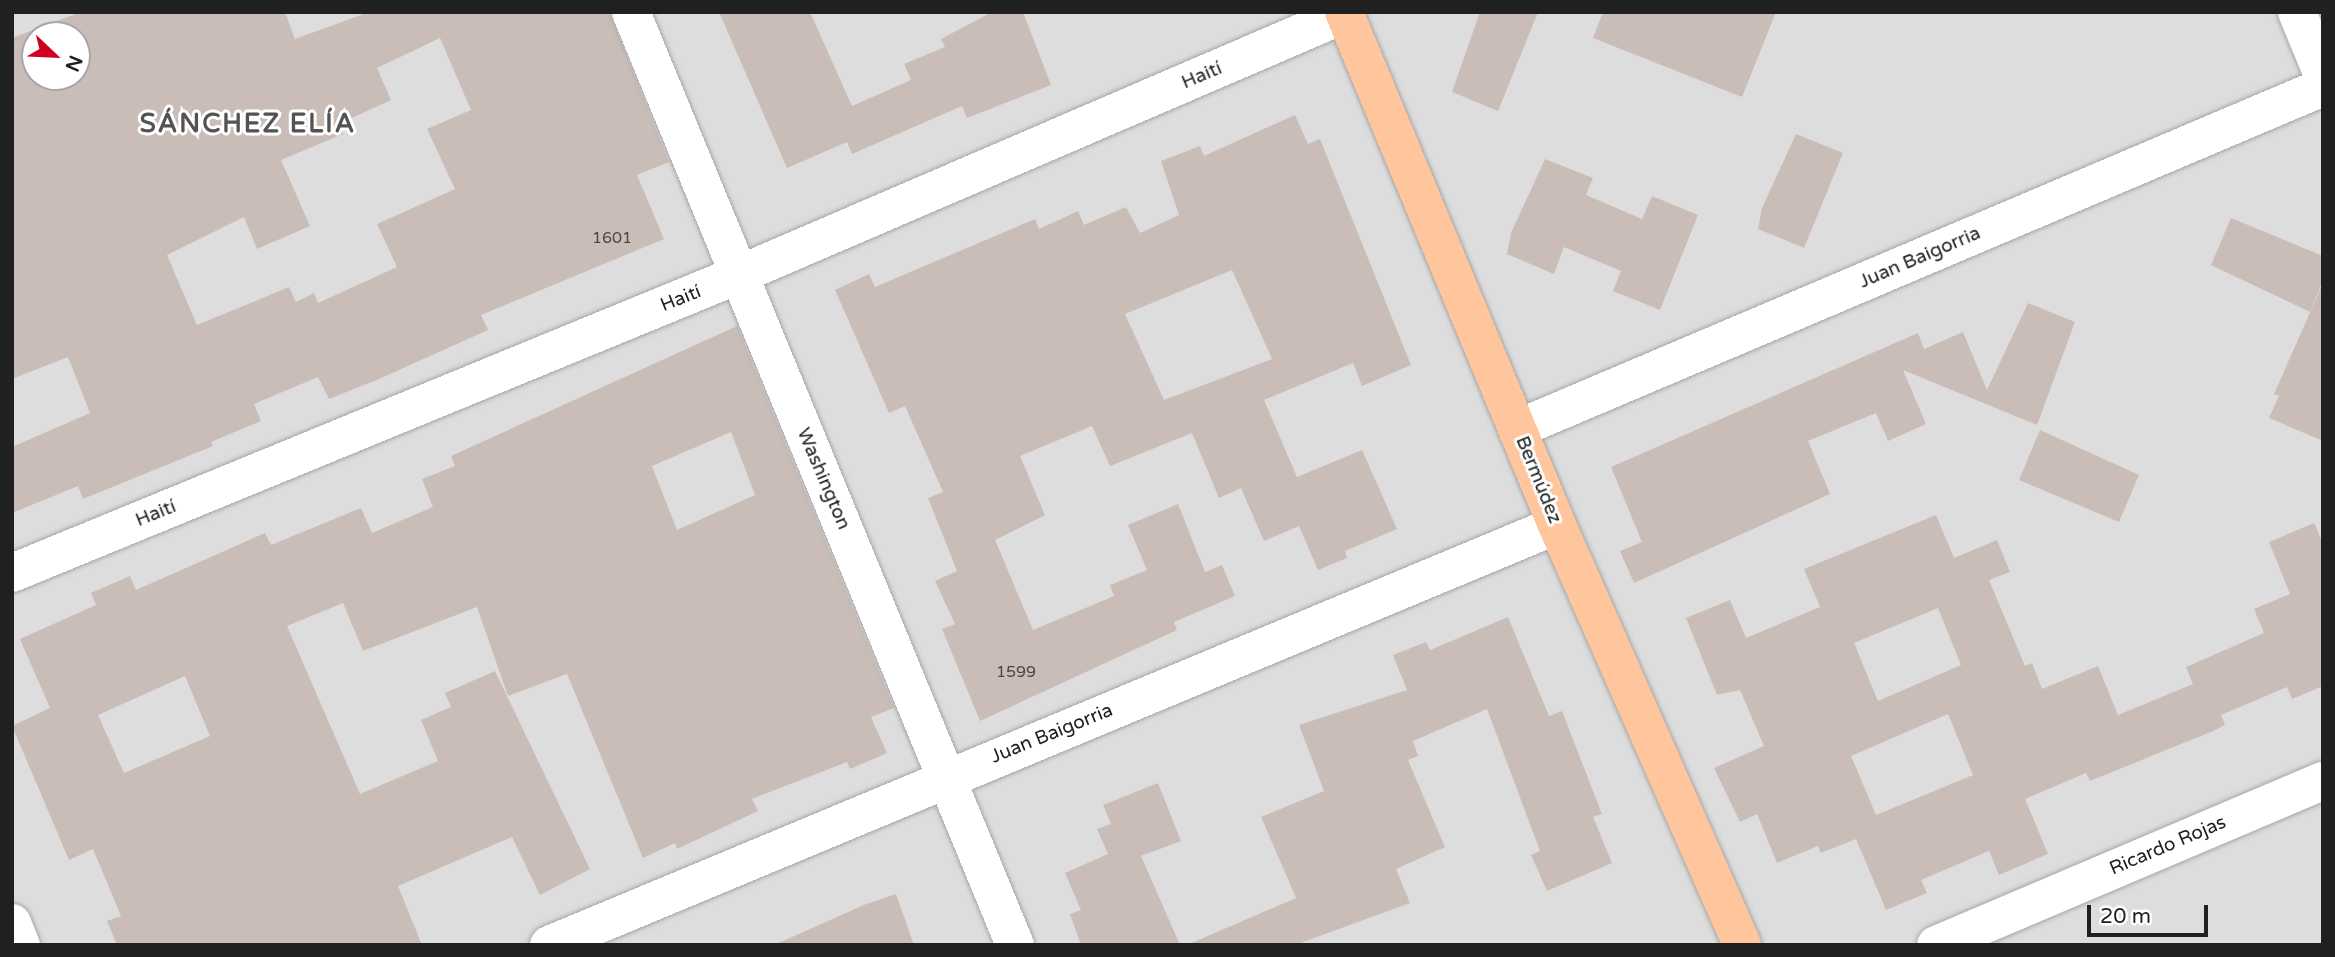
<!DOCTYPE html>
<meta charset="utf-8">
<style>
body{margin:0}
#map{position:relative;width:2335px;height:957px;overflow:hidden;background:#f1ece6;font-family:"Varela Round",sans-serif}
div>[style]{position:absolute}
.residential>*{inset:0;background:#dedddd}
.building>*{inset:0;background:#cabdb8}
.roads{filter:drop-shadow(0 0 2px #a7a7a7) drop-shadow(0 0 2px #a7a7a7)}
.minor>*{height:38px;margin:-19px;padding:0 19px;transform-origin:19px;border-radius:19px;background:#fff}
.major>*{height:38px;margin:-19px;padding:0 19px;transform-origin:19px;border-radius:19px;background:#ffc59d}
span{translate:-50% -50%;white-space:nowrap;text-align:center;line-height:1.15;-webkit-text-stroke:6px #fff;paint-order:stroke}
.number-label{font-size:16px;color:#4a4746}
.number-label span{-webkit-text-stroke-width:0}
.street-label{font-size:19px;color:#202020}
.district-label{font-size:26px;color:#535353;font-weight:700;letter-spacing:2px}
.frame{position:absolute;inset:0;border:14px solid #202020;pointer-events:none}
.north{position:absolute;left:21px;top:21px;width:70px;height:70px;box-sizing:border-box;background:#fff;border:2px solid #a6a6a6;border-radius:50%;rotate:113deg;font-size:19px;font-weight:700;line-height:28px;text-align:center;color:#202020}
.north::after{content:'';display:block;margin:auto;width:24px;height:32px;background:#d00021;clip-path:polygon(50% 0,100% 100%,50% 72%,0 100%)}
.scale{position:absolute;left:2087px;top:905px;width:121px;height:32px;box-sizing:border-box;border:4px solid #202020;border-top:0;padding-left:9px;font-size:21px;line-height:24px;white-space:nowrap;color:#202020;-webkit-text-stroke:5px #fff;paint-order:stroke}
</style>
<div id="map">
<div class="residential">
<i style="clip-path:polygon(evenodd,12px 12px,2297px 12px,2323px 75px,2323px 945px,12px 945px,12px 12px,35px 35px,77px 35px,77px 77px,35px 77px,35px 35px)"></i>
</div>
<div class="building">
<i style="clip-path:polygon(evenodd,81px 12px,285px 12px,295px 39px,369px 12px,609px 12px,669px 162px,637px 175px,664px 239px,481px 315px,488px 330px,379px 379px,329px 399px,318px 377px,254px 404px,261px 421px,211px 442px,213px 446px,83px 499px,78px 486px,12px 513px,12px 447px,90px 413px,68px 357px,12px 379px,12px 38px,81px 12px,35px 35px,77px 35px,77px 77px,35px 77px,35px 35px,81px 12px,440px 38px,471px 110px,427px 129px,455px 189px,377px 224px,397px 267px,318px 303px,314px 293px,296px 302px,289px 287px,197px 325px,167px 255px,244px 217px,257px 249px,310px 226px,281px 160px,343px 134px,339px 124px,391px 100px,377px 68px,440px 38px)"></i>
<i style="clip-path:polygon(719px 12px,810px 12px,852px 106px,911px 80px,904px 64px,945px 47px,941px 39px,992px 12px,1023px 12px,1051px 85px,967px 118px,962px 106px,852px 154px,847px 142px,787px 168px)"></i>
<i style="clip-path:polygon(1480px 12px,1538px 12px,1498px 111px,1452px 92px)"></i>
<i style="clip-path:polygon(1603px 12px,1776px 12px,1742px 97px,1593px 38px)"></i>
<i style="clip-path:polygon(evenodd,1295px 115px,1308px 144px,1320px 139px,1411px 365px,1362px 386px,1353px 363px,1264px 400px,1297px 477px,1362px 450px,1397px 529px,1345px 551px,1347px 558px,1318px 570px,1299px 526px,1264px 541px,1241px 488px,1219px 498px,1192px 433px,1110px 466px,1092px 426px,1020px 456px,1045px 515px,995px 540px,1033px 630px,1114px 596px,1110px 585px,1147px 570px,1128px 525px,1178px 504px,1205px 572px,1222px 565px,1235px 596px,1174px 622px,1177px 630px,980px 721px,942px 629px,955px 624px,935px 581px,957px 571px,928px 498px,943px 492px,905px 406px,889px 413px,835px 290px,869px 274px,875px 287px,1035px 219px,1039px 229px,1078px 211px,1084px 225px,1126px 207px,1140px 233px,1179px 215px,1161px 161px,1200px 146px,1204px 156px,1295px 115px,1232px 270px,1272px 359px,1164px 400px,1125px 314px,1232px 270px)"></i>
<i style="clip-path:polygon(1796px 134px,1843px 153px,1804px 248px,1758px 229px,1762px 208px)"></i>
<i style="clip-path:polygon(1545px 159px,1593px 178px,1586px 195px,1642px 219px,1652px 196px,1698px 215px,1660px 310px,1613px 291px,1621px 271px,1564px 247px,1554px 274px,1507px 254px,1511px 233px)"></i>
<i style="clip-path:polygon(2231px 218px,2323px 256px,2323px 280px,2310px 312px,2211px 265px)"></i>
<i style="clip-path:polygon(2323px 283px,2323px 441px,2269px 418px,2279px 396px,2274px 394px)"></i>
<i style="clip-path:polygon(2028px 303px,2075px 322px,2037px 425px,1903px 370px,1926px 424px,1888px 441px,1876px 413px,1808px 441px,1830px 494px,1634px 583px,1620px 551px,1642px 542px,1611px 467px,1918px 333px,1924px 349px,1963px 332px,1987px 390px)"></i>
<i style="clip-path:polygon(evenodd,737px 326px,894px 708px,871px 717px,887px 753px,850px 769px,847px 762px,752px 799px,758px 811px,677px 849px,675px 843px,643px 858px,567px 674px,508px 696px,477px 607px,363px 651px,343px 603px,287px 626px,360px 794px,438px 761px,421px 720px,451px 707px,445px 693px,495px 671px,590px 869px,540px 895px,512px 837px,398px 886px,422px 945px,117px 945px,107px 921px,121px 916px,93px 849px,69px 860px,12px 726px,50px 708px,20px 639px,96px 605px,91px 593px,130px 576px,136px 590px,265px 533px,271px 545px,361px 508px,372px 533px,433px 507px,422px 479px,455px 466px,451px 456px,737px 326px,731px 432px,755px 495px,677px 530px,652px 466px,731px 432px,737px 326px,185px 676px,210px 736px,124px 773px,98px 715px,185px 676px)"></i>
<i style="clip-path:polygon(2040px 430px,2139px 475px,2119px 522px,2019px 480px)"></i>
<i style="clip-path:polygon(evenodd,1936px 515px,1954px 558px,1997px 540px,2010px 572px,1989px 580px,2025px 666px,2032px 663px,2042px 689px,2098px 666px,2118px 715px,2193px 684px,2186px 667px,2264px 633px,2254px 609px,2290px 594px,2269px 542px,2314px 523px,2323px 543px,2323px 686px,2292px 699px,2287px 687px,2221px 715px,2225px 725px,2213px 731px,2090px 781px,2086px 773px,2025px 799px,2048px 854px,1999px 875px,1989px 851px,1921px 880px,1927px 893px,1886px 910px,1856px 839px,1821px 853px,1818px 846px,1777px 863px,1757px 814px,1740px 822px,1714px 768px,1764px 746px,1740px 690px,1717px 695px,1686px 618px,1730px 600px,1746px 638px,1820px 607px,1804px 569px,1936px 515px,1938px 608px,1961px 665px,1878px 701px,1854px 643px,1938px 608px,1936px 515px,1948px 714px,1973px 775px,1876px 815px,1851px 756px,1948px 714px)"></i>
<i style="clip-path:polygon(1508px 617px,1549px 716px,1562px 711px,1602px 814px,1593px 817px,1612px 863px,1547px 891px,1531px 855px,1540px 851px,1487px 709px,1413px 741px,1418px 756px,1408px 760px,1445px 847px,1396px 869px,1410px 903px,1295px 945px,1187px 945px,1296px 898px,1261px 817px,1324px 791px,1299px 725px,1407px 690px,1393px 655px,1426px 642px,1430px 650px)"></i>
<i style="clip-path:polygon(1158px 783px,1181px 841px,1141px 856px,1180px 945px,1081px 945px,1070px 914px,1081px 910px,1065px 873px,1108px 854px,1097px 829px,1111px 824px,1103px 805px)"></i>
<i style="clip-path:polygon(896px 894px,914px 945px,774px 945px,864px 905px)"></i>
</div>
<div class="roads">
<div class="minor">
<i style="left:631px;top:12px;width:1009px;rotate:67.63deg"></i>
<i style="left:2297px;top:12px;width:68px;rotate:67.6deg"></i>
<i style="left:1517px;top:429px;width:876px;rotate:-22.99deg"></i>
<i style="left:12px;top:573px;width:785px;rotate:-22.32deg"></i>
<i style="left:738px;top:275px;width:661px;rotate:-23.27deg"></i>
<i style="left:12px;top:923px;width:24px;rotate:68deg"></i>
<i style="left:549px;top:945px;width:1092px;rotate:-22.62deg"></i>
<i style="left:1936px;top:945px;width:420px;rotate:-23deg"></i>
</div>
<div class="major">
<i style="left:1344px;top:12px;width:555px;rotate:67.45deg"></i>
<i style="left:1557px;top:525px;width:459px;rotate:66.2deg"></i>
</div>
</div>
<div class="number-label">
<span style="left:612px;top:238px">1601</span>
<span style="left:1016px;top:672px">1599</span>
</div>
<div class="street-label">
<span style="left:1202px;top:76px;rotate:-23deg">Haití</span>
<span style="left:1920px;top:258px;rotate:-23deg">Juan Baigorria</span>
<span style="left:681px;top:299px;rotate:-22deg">Haití</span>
<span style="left:823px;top:479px;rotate:67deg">Washington</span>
<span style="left:1538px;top:480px;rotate:68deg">Bermúdez</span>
<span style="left:156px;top:514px;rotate:-22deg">Haití</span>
<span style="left:1052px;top:734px;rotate:-22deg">Juan Baigorria</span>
<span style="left:2168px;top:846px;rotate:-23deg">Ricardo Rojas</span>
</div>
<div class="district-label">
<span style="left:248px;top:124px">SÁNCHEZ ELÍA</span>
</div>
<div class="frame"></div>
<div class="north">N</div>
<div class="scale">20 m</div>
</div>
